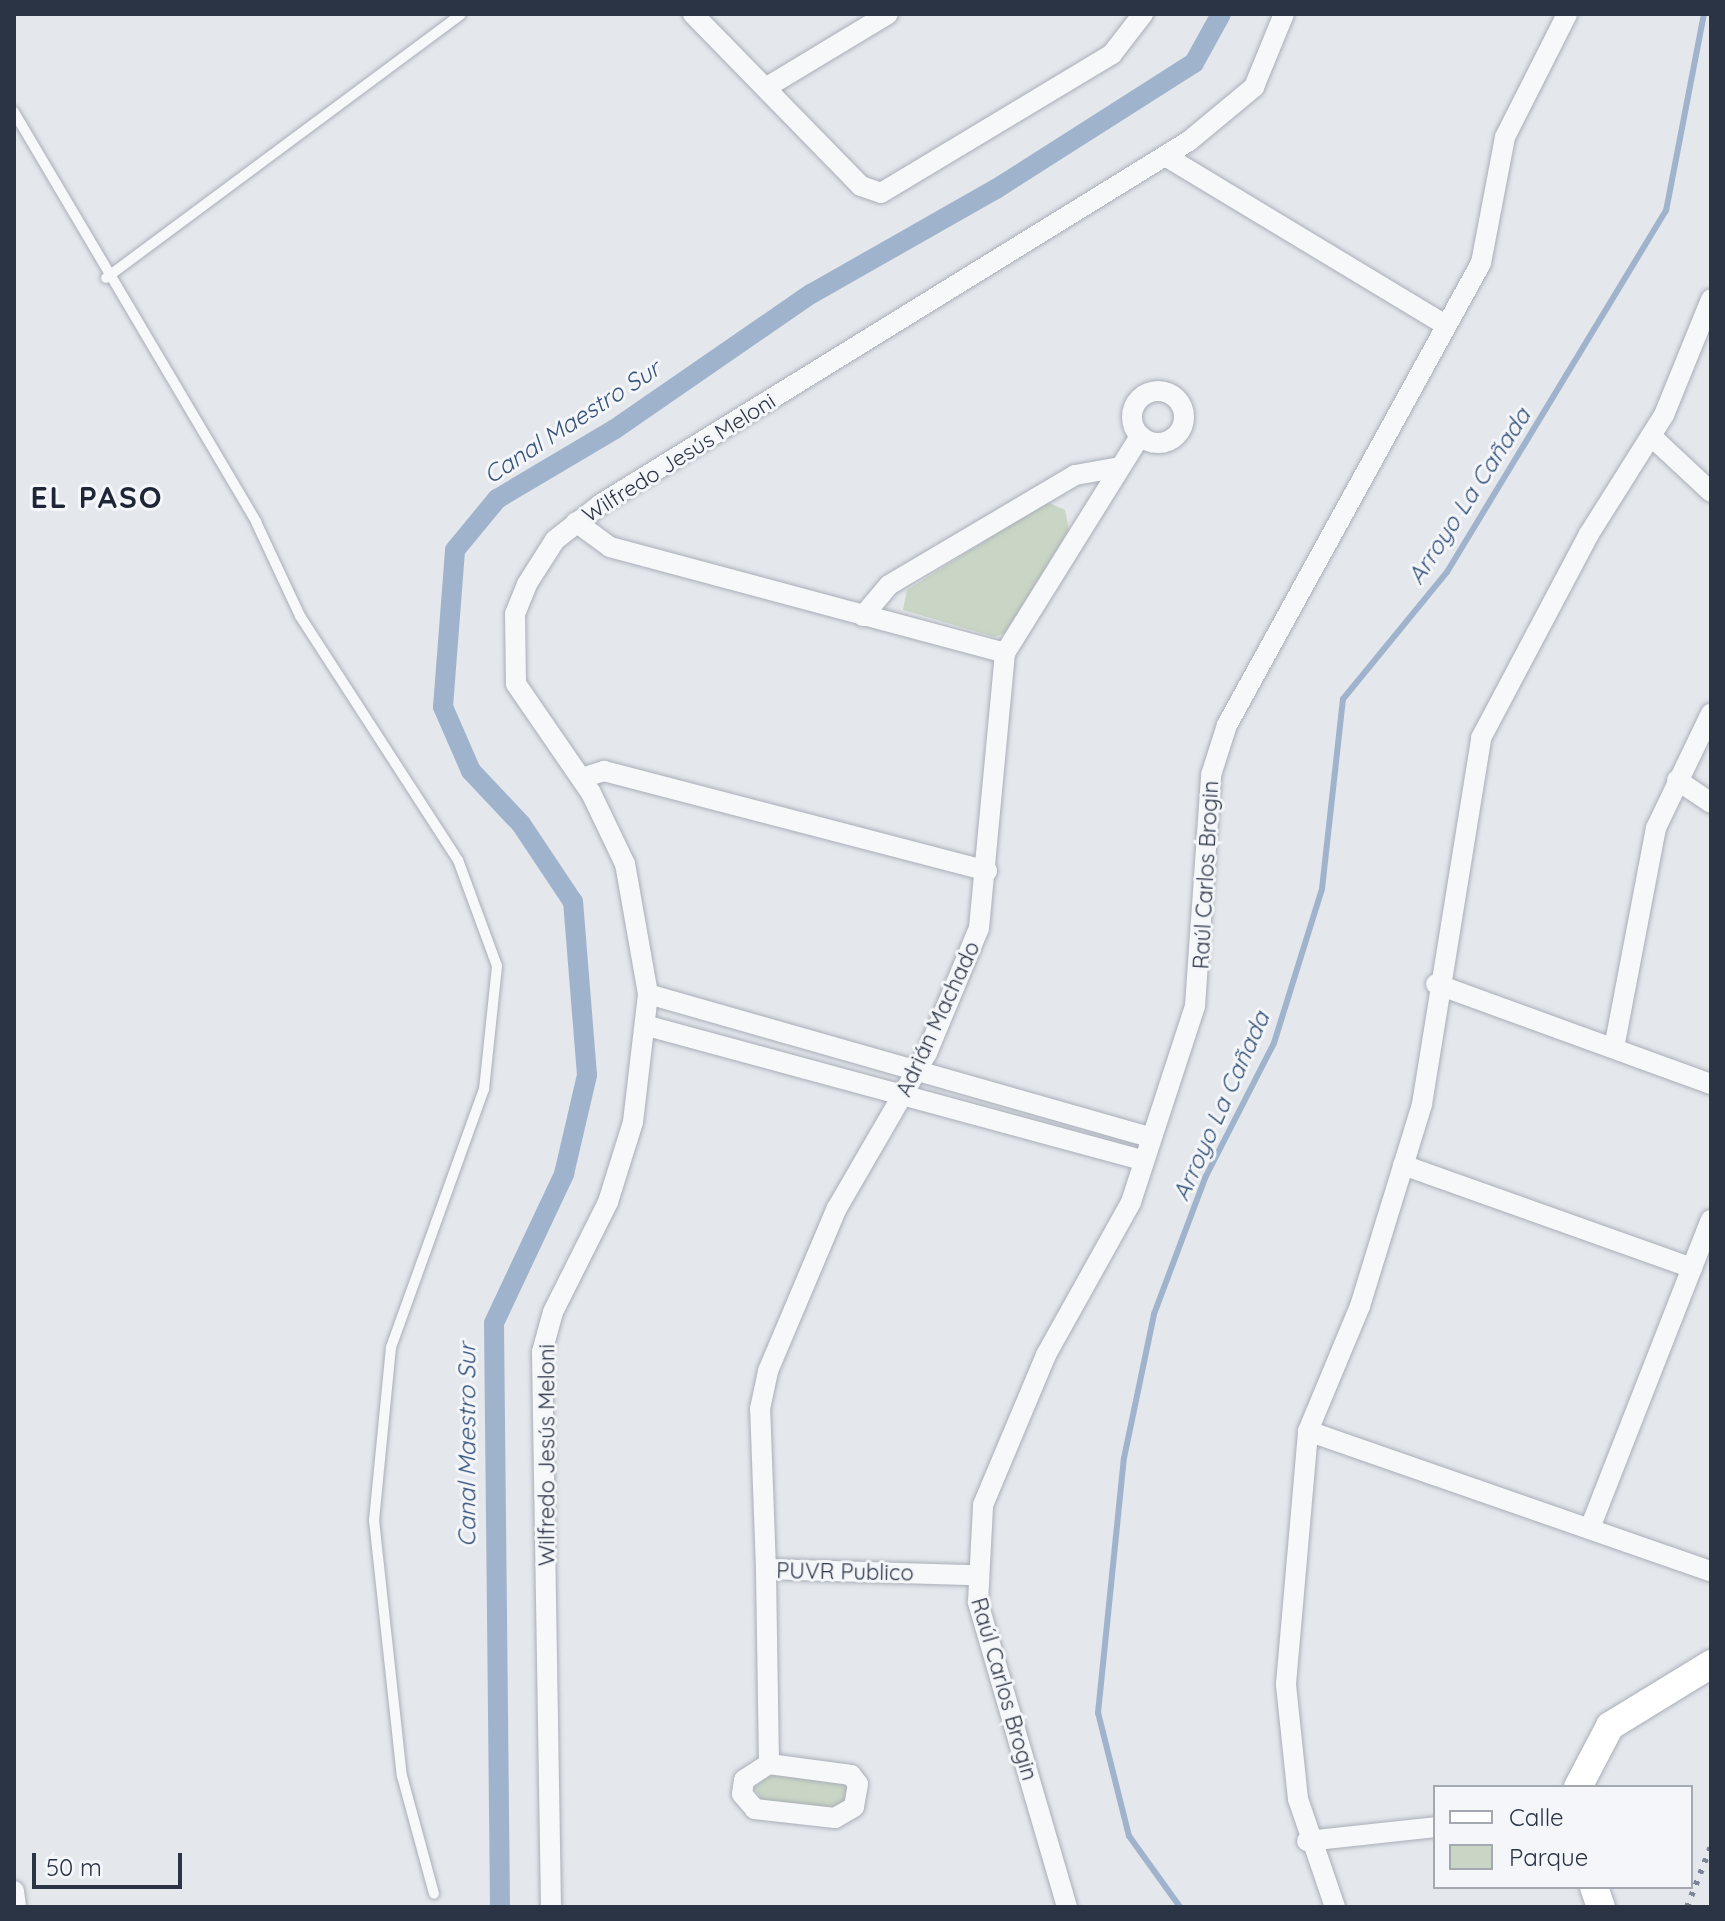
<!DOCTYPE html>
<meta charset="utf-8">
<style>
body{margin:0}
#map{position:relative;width:1725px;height:1921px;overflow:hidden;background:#e4e7ec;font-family:Quicksand,sans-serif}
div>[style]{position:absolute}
.green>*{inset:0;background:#c9d6c5}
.stream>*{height:6px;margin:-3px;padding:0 3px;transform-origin:3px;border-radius:3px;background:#9fb4cc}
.canal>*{height:20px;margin:-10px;padding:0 10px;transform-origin:10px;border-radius:10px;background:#9fb4cc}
.roads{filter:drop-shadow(0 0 2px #a9aeb7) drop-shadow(0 0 2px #a9aeb7)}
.service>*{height:10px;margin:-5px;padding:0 5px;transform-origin:5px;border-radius:5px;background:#f7f8fa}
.minor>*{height:20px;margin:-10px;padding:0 10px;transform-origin:10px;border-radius:10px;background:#f7f8fa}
.minor>.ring{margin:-10px;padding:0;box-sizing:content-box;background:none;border:20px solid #f7f8fa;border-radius:50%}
.secondary>*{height:28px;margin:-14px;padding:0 14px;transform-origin:14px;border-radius:14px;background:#fff}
.rail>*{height:6px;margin-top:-3px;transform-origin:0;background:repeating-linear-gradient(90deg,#7d8696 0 4px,transparent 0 12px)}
span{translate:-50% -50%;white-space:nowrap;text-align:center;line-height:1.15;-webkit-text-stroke:6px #f4f6f9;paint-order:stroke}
.street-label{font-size:22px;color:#2b3445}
.water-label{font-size:24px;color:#34527a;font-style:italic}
.district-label{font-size:30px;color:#1d2536;font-weight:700;letter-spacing:2px}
.frame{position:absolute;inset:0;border:16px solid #2b3445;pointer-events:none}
.legend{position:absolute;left:1433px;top:1785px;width:260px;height:104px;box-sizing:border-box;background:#f4f6f9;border:2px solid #a4a8b1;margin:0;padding:10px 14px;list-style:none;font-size:24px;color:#2b3445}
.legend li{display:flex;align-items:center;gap:16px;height:40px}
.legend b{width:40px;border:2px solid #a4a8b1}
.scale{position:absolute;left:32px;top:1853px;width:150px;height:36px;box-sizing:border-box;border:4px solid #2b3445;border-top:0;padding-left:10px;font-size:24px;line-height:28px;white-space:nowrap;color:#2b3445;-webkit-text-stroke:6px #f4f6f9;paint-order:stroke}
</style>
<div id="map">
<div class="green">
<i style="clip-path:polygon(1047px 502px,1065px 510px,1069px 530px,1005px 633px,995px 637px,903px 610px,907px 590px)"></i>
<i style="clip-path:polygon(769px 1775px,835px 1778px,848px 1789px,848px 1802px,832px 1811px,764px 1802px,754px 1788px)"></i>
</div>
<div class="stream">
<i style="left:1180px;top:1907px;width:87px;rotate:-125.7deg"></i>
<i style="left:1129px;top:1836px;width:127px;rotate:-104.1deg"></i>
<i style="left:1098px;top:1713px;width:256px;rotate:-84.2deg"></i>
<i style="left:1124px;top:1458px;width:147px;rotate:-78.2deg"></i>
<i style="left:1154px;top:1314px;width:147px;rotate:-69.4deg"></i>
<i style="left:1206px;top:1176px;width:149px;rotate:-62.9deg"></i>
<i style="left:1274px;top:1043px;width:161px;rotate:-72.7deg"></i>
<i style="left:1322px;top:889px;width:191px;rotate:-83.7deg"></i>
<i style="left:1343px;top:699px;width:164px;rotate:-50.7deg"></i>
<i style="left:1447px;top:572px;width:422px;rotate:-58.8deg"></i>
<i style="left:1666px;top:211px;width:201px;rotate:-79.1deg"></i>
</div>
<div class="canal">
<i style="left:500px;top:1907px;width:584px;rotate:-90.59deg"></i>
<i style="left:494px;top:1323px;width:165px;rotate:-64.8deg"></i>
<i style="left:564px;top:1174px;width:102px;rotate:-76.9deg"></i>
<i style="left:587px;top:1075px;width:174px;rotate:-94.6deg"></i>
<i style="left:573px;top:902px;width:94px;rotate:-123.7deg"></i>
<i style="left:521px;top:824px;width:73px;rotate:-133.3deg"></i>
<i style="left:471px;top:771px;width:70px;rotate:-113.6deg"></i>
<i style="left:443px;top:707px;width:157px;rotate:-85.6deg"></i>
<i style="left:455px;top:550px;width:66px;rotate:-50.5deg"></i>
<i style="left:497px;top:499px;width:137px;rotate:-30.7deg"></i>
<i style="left:615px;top:429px;width:238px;rotate:-34.6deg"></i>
<i style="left:811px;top:294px;width:213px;rotate:-29.6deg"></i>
<i style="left:996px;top:189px;width:235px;rotate:-32.5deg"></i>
<i style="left:1194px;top:63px;width:56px;rotate:-61.1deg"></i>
</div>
<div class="roads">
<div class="service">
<i style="left:14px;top:112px;width:476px;rotate:59.4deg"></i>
<i style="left:256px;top:522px;width:104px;rotate:64.9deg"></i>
<i style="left:300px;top:616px;width:291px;rotate:57.1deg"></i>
<i style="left:458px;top:860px;width:113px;rotate:69.8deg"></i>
<i style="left:497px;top:966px;width:124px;rotate:96deg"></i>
<i style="left:484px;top:1089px;width:274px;rotate:109.8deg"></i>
<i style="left:391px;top:1347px;width:174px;rotate:95.6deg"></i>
<i style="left:374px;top:1520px;width:258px;rotate:83.8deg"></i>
<i style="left:402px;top:1776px;width:122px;rotate:74.8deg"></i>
<i style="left:106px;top:278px;width:442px;rotate:-36.6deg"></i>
</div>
<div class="minor">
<i style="left:693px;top:14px;width:240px;rotate:45.7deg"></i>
<i style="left:861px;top:186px;width:21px;rotate:19deg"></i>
<i style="left:881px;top:193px;width:270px;rotate:-31deg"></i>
<i style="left:1112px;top:54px;width:51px;rotate:-52.2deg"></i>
<i style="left:767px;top:87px;width:141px;rotate:-31.1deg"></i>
<i style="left:1167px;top:157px;width:323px;rotate:31.1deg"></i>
<i class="ring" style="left:1132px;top:391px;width:32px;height:32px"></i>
<i style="left:1651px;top:436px;width:82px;rotate:43deg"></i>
<i style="left:576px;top:522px;width:42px;rotate:36.3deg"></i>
<i style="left:610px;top:547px;width:409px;rotate:15deg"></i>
<i style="left:863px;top:616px;width:40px;rotate:-50deg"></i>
<i style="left:889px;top:585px;width:216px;rotate:-30.6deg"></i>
<i style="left:1075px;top:475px;width:40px;rotate:-10deg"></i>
<i style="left:582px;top:778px;width:23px;rotate:-18deg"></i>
<i style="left:604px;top:771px;width:396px;rotate:14.6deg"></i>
<i style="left:1677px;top:780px;width:41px;rotate:34.1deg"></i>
<i style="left:1436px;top:984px;width:293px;rotate:20deg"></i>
<i style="left:648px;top:994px;width:521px;rotate:15.93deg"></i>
<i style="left:648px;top:1026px;width:512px;rotate:15.18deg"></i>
<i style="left:1614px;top:1048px;width:224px;rotate:-79.2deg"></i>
<i style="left:1656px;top:828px;width:127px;rotate:-64.4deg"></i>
<i style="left:1403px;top:1165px;width:307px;rotate:19.6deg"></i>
<i style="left:1308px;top:1431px;width:427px;rotate:19.2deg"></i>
<i style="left:1590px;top:1528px;width:331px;rotate:-68.6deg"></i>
<i style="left:766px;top:1569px;width:160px;rotate:-92.1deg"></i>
<i style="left:760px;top:1409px;width:39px;rotate:-78deg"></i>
<i style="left:768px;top:1371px;width:177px;rotate:-67.1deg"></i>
<i style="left:837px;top:1208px;width:179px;rotate:-59.9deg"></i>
<i style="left:927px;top:1053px;width:135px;rotate:-67.4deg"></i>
<i style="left:979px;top:928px;width:276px;rotate:-84.6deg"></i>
<i style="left:1005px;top:653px;width:256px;rotate:-58.1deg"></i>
<i style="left:769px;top:1764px;width:195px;rotate:-90.9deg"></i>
<i style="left:766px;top:1569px;width:208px;rotate:1.7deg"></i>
<i style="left:769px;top:1764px;width:83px;rotate:7.6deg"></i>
<i style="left:851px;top:1775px;width:11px;rotate:52deg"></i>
<i style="left:858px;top:1784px;width:23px;rotate:100deg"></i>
<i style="left:854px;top:1807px;width:22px;rotate:150deg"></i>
<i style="left:835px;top:1818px;width:81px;rotate:-173.6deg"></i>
<i style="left:755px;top:1809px;width:20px;rotate:-131deg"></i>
<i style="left:742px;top:1794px;width:14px;rotate:-82deg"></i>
<i style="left:744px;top:1780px;width:30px;rotate:-33deg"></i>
<i style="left:1307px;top:1841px;width:129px;rotate:-6.2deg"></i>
<i style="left:14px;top:1891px;width:16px;rotate:83deg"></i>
<i style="left:551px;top:1907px;width:555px;rotate:-90.93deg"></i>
<i style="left:542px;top:1352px;width:41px;rotate:-74.6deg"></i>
<i style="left:553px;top:1312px;width:123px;rotate:-63.4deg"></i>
<i style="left:608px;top:1202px;width:84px;rotate:-72.6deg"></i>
<i style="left:633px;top:1122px;width:129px;rotate:-83.3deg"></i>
<i style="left:648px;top:994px;width:132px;rotate:-100deg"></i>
<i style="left:625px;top:864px;width:79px;rotate:-115.6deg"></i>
<i style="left:591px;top:793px;width:132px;rotate:-124.5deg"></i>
<i style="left:516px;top:684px;width:70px;rotate:-90.8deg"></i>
<i style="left:515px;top:614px;width:32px;rotate:-68deg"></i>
<i style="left:527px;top:584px;width:52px;rotate:-57.5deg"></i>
<i style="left:555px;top:540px;width:58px;rotate:-38deg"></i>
<i style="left:601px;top:504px;width:691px;rotate:-31.69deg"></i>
<i style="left:1189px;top:141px;width:85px;rotate:-39.7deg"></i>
<i style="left:1254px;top:87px;width:79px;rotate:-67.7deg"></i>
<i style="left:1067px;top:1907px;width:318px;rotate:-106.3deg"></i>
<i style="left:978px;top:1602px;width:97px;rotate:-87deg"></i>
<i style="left:983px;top:1505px;width:163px;rotate:-67.2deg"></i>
<i style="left:1046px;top:1355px;width:175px;rotate:-60.9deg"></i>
<i style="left:1131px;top:1202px;width:206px;rotate:-71.9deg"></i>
<i style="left:1195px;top:1006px;width:232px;rotate:-86deg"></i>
<i style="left:1211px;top:775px;width:52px;rotate:-72.3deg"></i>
<i style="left:1227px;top:725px;width:527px;rotate:-61.2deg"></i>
<i style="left:1481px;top:263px;width:128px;rotate:-79.2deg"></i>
<i style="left:1505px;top:137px;width:138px;rotate:-63.2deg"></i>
<i style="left:1335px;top:1907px;width:114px;rotate:-108.9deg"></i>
<i style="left:1298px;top:1799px;width:116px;rotate:-96deg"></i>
<i style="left:1286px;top:1684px;width:254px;rotate:-85deg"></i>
<i style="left:1308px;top:1431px;width:135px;rotate:-67.4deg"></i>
<i style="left:1360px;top:1306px;width:211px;rotate:-72.9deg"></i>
<i style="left:1422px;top:1104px;width:371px;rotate:-80.8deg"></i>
<i style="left:1481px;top:738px;width:231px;rotate:-62.1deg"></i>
<i style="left:1589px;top:534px;width:141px;rotate:-57.8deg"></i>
<i style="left:1664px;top:415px;width:125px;rotate:-67.9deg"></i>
</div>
<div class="secondary">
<i style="left:1578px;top:1787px;width:69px;rotate:-62.3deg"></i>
<i style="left:1610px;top:1726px;width:119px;rotate:-31.5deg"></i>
<i style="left:1594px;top:1887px;width:21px;rotate:71deg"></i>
</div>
</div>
<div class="rail">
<i style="left:1687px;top:1907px;width:66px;rotate:-68.5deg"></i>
</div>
<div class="street-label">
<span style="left:679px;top:458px;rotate:-32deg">Wilfredo Jesús Meloni</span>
<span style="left:1206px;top:875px;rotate:-87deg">Raúl Carlos Brogin</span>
<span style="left:938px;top:1019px;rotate:-65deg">Adrián Machado</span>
<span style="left:547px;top:1455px;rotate:-90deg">Wilfredo Jesús Meloni</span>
<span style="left:845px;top:1572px;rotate:1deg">PUVR Publico</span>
<span style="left:1004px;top:1689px;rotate:74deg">Raúl Carlos Brogin</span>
</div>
<div class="water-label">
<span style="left:572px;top:422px;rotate:-33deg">Canal Maestro Sur</span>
<span style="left:1469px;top:496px;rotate:-57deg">Arroyo La Cañada</span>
<span style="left:1221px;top:1106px;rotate:-66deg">Arroyo La Cañada</span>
<span style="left:467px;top:1445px;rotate:-90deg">Canal Maestro Sur</span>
</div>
<div class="district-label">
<span style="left:97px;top:497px">EL PASO</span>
</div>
<div class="frame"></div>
<ul class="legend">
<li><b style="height:10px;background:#fff"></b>Calle</li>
<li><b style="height:22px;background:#c9d6c5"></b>Parque</li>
</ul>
<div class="scale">50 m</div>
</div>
